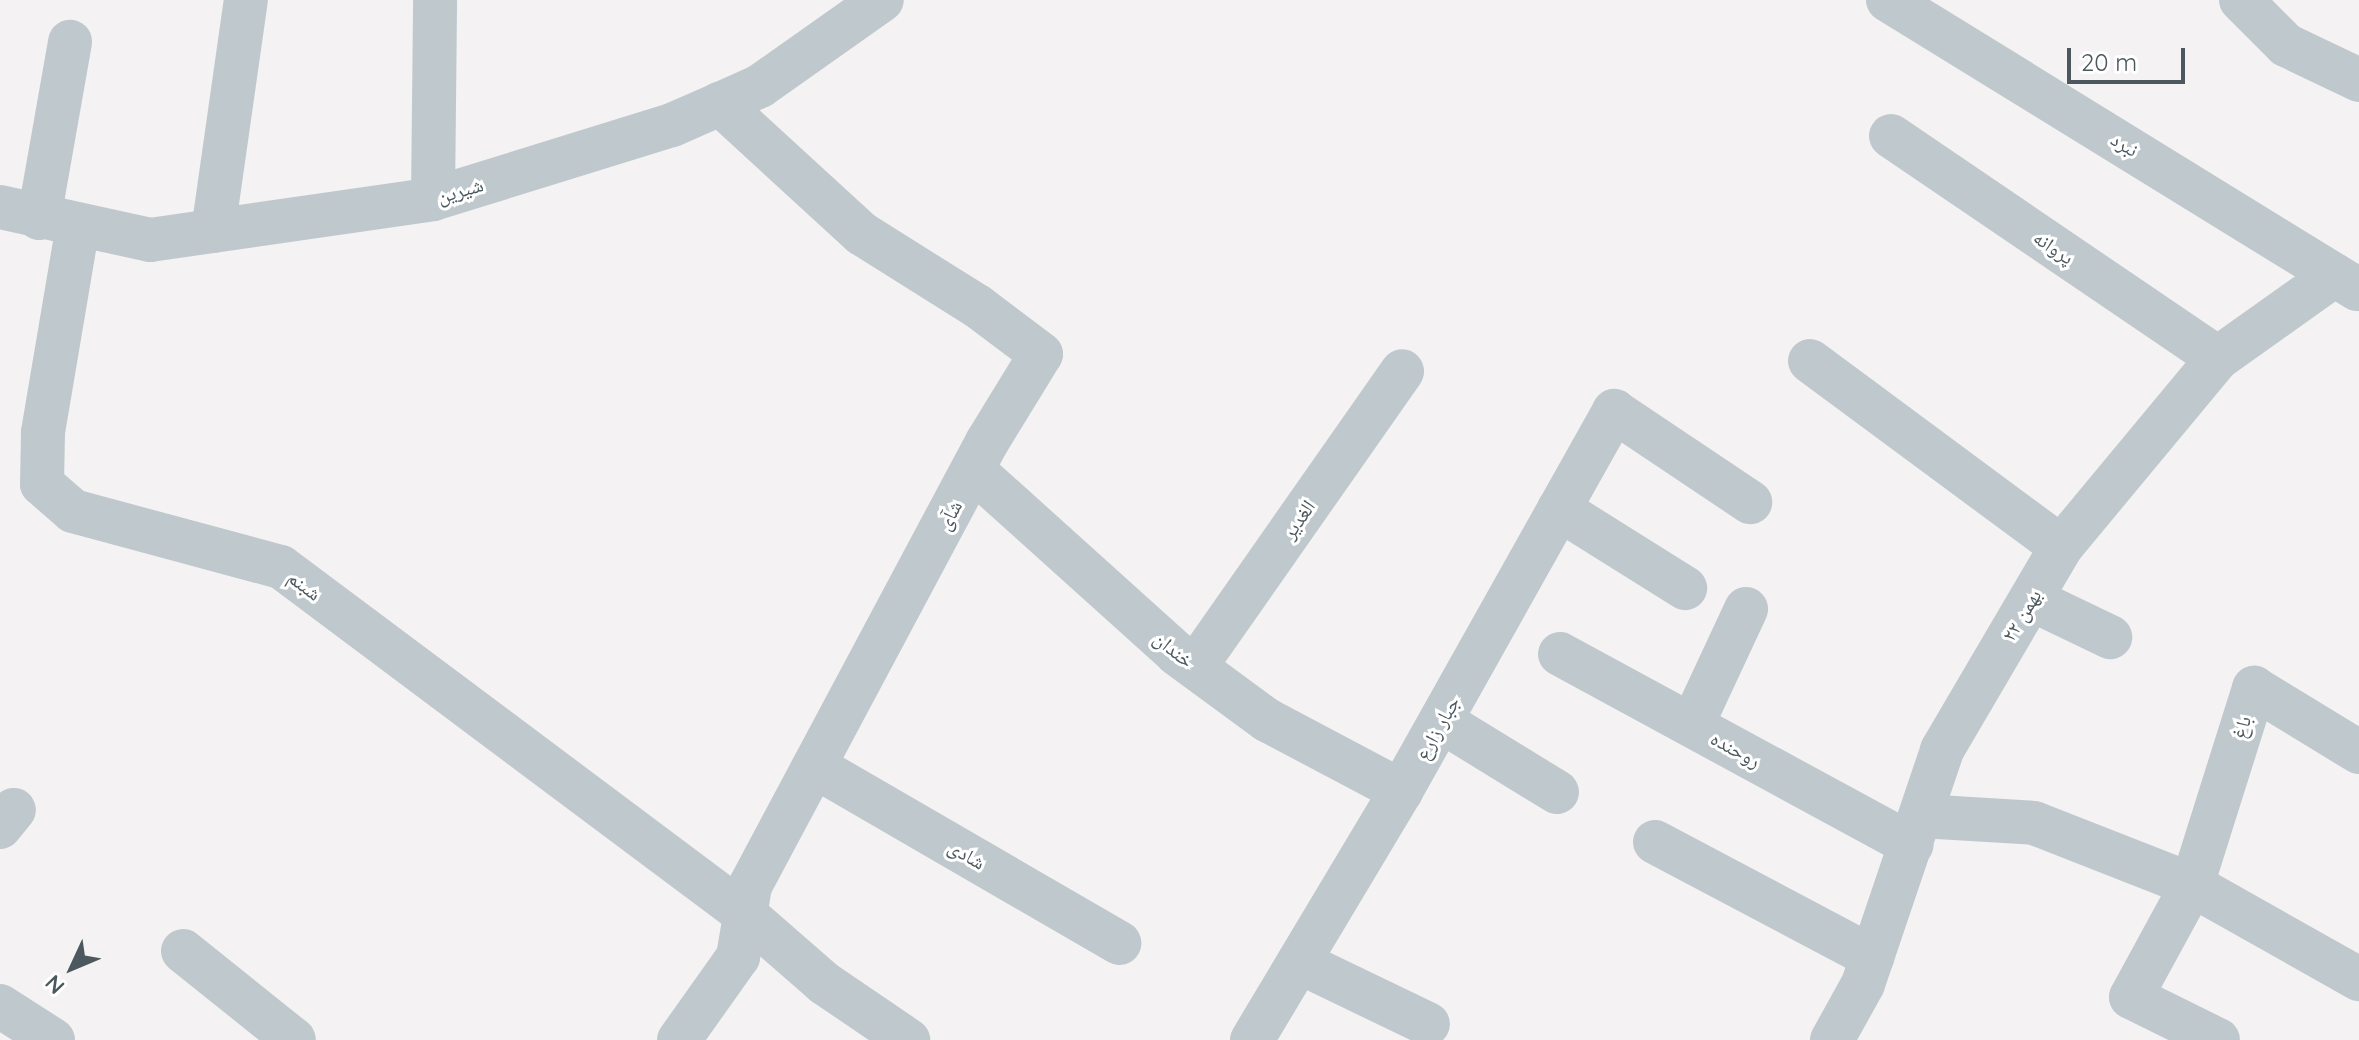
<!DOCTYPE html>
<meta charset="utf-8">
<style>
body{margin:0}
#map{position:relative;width:2359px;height:1040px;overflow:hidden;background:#f4f2f2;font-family:Quicksand,"Noto Naskh Arabic",sans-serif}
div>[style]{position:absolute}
.minor>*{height:44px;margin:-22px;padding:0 22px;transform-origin:22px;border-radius:22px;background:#bfc9cd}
span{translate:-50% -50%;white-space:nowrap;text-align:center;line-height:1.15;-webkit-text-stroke:6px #fff;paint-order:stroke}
.street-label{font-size:20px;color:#4b595e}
.north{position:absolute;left:32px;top:928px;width:80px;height:80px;-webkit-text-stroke:6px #fff;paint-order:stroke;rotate:226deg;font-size:22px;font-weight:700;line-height:32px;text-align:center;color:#4b595e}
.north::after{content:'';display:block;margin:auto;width:28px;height:36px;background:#4b595e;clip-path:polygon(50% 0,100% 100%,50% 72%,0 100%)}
.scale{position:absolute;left:2067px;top:48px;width:118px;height:36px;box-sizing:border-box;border:4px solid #4b595e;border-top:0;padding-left:10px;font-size:24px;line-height:28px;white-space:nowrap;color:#4b595e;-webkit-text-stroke:6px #fff;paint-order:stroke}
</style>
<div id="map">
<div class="minor">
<i style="left:1888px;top:0;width:551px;rotate:31.64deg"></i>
<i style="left:2241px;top:0;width:64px;rotate:45deg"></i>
<i style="left:2286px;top:45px;width:81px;rotate:25.6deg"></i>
<i style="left:1891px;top:136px;width:395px;rotate:34.2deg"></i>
<i style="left:433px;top:199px;width:199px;rotate:-89.4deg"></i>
<i style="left:0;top:207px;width:154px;rotate:12.4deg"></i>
<i style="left:150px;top:240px;width:286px;rotate:-8.2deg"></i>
<i style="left:433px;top:199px;width:250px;rotate:-17.2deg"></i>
<i style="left:672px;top:125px;width:52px;rotate:-23.6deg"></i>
<i style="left:720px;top:104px;width:44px;rotate:-24.2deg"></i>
<i style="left:760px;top:86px;width:149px;rotate:-35.2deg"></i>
<i style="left:39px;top:218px;width:179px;rotate:-80deg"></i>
<i style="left:78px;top:225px;width:211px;rotate:99.6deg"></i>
<i style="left:43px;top:433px;width:51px;rotate:91.1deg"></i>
<i style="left:42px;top:484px;width:41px;rotate:41.1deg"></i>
<i style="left:73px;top:511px;width:215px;rotate:15.1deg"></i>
<i style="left:281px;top:567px;width:579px;rotate:36.79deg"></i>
<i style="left:745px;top:914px;width:105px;rotate:41.1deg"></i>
<i style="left:824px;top:983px;width:102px;rotate:34.2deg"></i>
<i style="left:213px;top:231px;width:233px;rotate:-81.9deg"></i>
<i style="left:1810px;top:361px;width:312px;rotate:36.5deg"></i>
<i style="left:973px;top:470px;width:275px;rotate:42deg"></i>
<i style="left:1177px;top:654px;width:112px;rotate:36.3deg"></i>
<i style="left:1267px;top:720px;width:152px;rotate:27.9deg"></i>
<i style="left:1559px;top:509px;width:149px;rotate:32.1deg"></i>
<i style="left:2031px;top:599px;width:88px;rotate:25.7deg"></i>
<i style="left:1560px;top:654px;width:400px;rotate:28.5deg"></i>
<i style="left:1195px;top:667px;width:361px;rotate:-55deg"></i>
<i style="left:1441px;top:721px;width:136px;rotate:31.5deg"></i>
<i style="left:1692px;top:725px;width:128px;rotate:-65deg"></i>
<i style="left:814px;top:766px;width:353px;rotate:30.1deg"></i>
<i style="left:1921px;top:816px;width:113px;rotate:3.5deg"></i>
<i style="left:2034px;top:823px;width:170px;rotate:21.4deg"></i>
<i style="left:2192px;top:885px;width:192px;rotate:29.4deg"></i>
<i style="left:0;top:827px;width:22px;rotate:-51deg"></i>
<i style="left:1655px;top:842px;width:246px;rotate:27.9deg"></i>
<i style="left:183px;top:951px;width:142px;rotate:38.7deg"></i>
<i style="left:1299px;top:962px;width:143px;rotate:25.7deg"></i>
<i style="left:0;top:1006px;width:63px;rotate:32.7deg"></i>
<i style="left:679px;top:1040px;width:102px;rotate:-54.6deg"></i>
<i style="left:738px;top:957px;width:72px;rotate:-80.4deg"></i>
<i style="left:750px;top:886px;width:503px;rotate:-61.91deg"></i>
<i style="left:987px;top:442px;width:103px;rotate:-58.5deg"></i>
<i style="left:1041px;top:354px;width:80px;rotate:-143.1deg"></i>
<i style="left:977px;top:306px;width:136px;rotate:-147.9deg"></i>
<i style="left:862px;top:234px;width:193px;rotate:-137.5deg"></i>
<i style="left:1252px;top:1040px;width:290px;rotate:-59.1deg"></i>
<i style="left:1401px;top:791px;width:436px;rotate:-60.7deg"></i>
<i style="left:1614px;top:411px;width:164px;rotate:33.8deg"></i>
<i style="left:1832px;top:1040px;width:64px;rotate:-61deg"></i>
<i style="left:1863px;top:984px;width:247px;rotate:-71.3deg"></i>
<i style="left:1942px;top:750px;width:235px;rotate:-59.6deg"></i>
<i style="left:2061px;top:547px;width:246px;rotate:-50.3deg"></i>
<i style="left:2218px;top:358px;width:143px;rotate:-35.4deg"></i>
<i style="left:2218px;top:1040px;width:97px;rotate:-153.7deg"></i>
<i style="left:2131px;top:997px;width:128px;rotate:-61.4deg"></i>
<i style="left:2192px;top:885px;width:207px;rotate:-72.5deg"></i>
<i style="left:2254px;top:688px;width:123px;rotate:31.4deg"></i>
</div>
<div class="street-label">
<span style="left:2125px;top:144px;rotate:31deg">نبرد</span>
<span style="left:460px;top:190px;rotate:-16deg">شیرین</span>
<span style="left:2054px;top:247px;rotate:34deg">پروانه</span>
<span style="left:949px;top:515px;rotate:-62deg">شآی</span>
<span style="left:1298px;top:519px;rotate:-55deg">الغدیر</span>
<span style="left:305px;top:585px;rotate:37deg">شبنم</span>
<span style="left:2021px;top:615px;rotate:-59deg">۲۲ بهمن</span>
<span style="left:1174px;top:649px;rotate:39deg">خندان</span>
<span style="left:2241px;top:727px;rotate:-73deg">باغ</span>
<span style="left:1437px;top:728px;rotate:-61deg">جبار زارع</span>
<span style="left:1736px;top:749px;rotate:29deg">روحنده</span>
<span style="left:967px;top:854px;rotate:30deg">شادی</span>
</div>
<div class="north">N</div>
<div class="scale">20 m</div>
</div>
